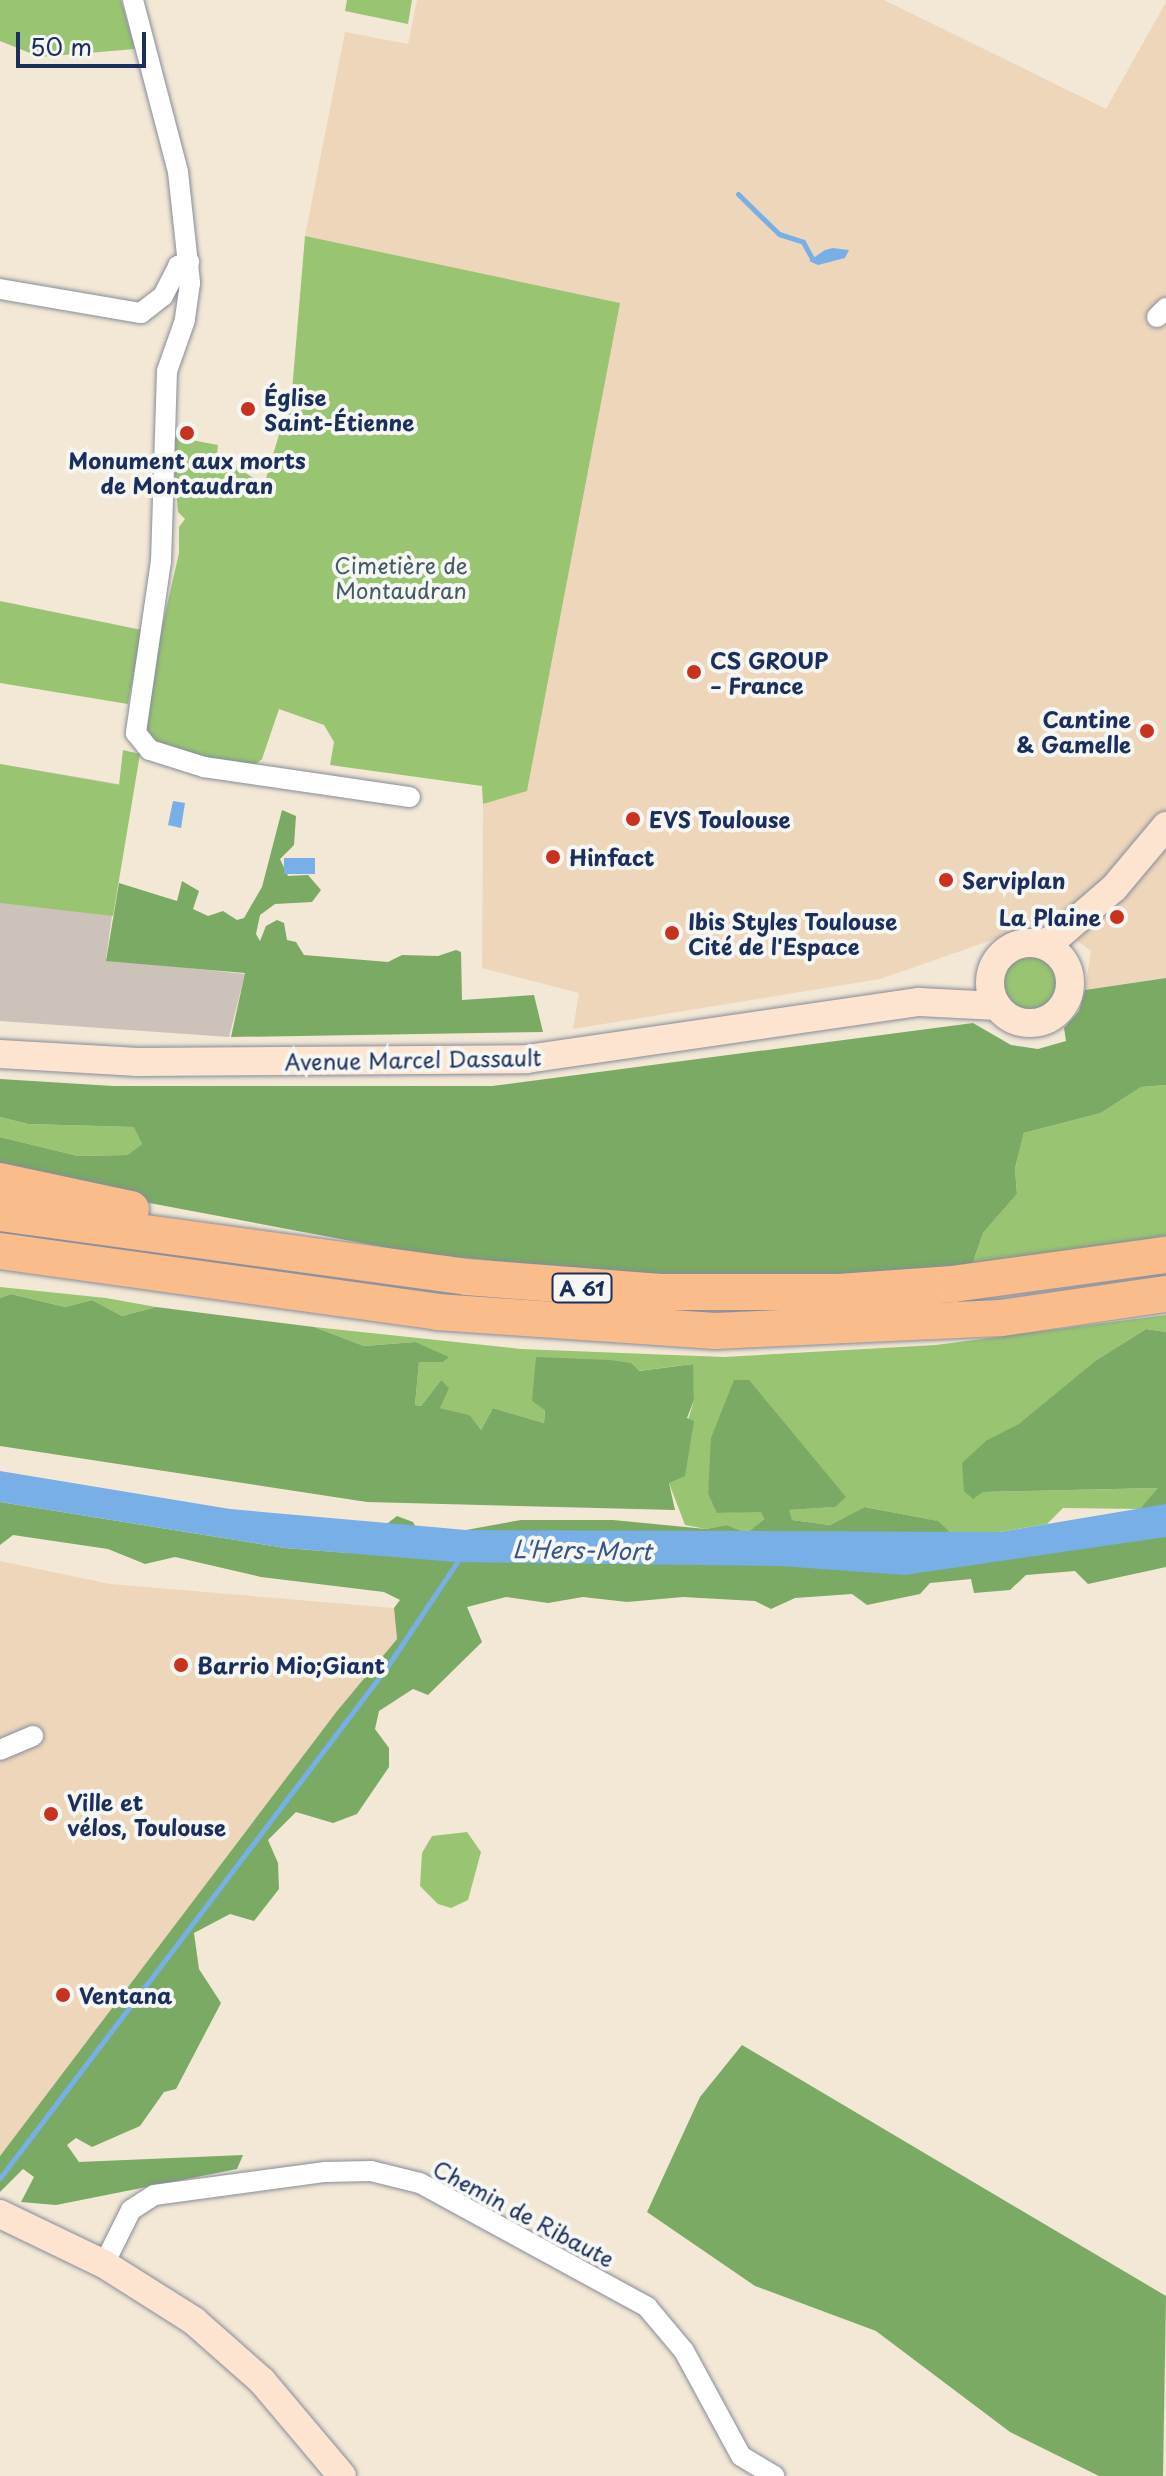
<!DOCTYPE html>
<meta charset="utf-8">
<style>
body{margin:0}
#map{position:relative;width:1166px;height:2476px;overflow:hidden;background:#f3e8d5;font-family:"Playpen Sans",sans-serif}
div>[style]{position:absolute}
.built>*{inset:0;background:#eed6bb}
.industrial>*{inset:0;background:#ccc2b9}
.green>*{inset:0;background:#99c572}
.round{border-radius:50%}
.forest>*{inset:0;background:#7aaa64}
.water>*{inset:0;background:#79afe7}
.stream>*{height:5px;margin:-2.5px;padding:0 2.5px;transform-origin:2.5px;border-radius:2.5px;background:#79afe7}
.roads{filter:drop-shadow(0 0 2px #878c9a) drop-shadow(0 0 2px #878c9a)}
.street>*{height:20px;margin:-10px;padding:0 10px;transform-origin:10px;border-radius:10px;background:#fff}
.secondary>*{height:28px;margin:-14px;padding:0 14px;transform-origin:14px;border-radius:14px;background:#fde4d1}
.secondary>.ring{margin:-14px;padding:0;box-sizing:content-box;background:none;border:28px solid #fde4d1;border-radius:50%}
.highway>*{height:36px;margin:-18px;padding:0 18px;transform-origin:18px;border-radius:18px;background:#fabc8b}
.dots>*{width:22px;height:22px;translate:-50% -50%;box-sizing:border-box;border:4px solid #f6f6f2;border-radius:50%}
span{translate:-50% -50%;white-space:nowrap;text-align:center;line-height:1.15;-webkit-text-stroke:8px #f6f6f2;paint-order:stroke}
.shield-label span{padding:2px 6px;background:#f6f6f2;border:2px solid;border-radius:6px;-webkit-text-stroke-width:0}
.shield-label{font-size:20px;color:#1b2f5e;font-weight:700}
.poi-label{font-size:22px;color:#1b2f5e;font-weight:700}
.left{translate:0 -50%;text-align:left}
.right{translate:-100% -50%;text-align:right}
.park-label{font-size:22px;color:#415c64}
.street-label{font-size:22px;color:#1b2f5e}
.water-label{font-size:24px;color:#375587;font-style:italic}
.scale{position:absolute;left:16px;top:32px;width:130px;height:36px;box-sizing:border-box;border:4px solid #1b2f5e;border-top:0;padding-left:10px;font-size:24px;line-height:28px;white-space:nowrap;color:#1b2f5e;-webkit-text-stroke:6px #f6f6f2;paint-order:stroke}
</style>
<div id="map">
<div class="built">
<i style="clip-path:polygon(417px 0,884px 0,1106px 109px,1166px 2px,1166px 978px,1085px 990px,1091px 951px,1050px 920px,880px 979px,573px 1029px,579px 993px,482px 968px,483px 804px,527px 790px,305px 236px,345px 32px,408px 44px)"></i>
<i style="clip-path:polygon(0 1561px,110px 1584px,394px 1608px,397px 1639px,337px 1711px,0 2156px)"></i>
</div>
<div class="industrial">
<i style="clip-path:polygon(0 764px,130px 786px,106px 959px,245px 974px,229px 1037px,0 1021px)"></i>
</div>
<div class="green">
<i style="clip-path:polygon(0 0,121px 0,135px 49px,40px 57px,0 41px)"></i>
<i style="clip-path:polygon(347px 0,412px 0,408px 24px,345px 11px)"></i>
<i style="clip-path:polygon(305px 236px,620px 303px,527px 791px,483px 804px,482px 786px,330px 765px,334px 742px,324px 725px,279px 709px,262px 759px,251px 768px,172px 752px,156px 743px,145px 728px,143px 710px,179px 553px,179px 527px,185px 519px,178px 512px,171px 436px,218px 445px,217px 454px,264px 485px,292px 391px)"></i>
<i style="clip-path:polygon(0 601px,142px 630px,128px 704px,0 683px)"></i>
<i style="clip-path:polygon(123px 750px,140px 754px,113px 916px,0 903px,0 764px,119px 785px)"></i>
<i class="round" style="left:1000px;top:953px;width:64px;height:64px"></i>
<i style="clip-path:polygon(1166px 1085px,1166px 1236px,1065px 1256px,972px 1265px,983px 1233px,1017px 1194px,1015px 1168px,1024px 1133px,1101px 1113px,1141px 1087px)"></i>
<i style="clip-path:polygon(0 1117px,28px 1124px,135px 1127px,142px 1144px,127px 1155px,78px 1156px,0 1137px)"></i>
<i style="clip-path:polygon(0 1287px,106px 1298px,156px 1307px,122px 1316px,92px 1300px,65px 1307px,11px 1294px,0 1298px)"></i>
<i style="clip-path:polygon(1166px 1315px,1166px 1332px,1146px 1329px,1095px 1361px,1019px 1425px,987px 1440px,983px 1492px,1159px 1488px,1140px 1509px,1063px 1508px,1047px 1524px,1000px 1532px,950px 1532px,937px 1521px,866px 1507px,830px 1525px,792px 1520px,788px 1510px,834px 1507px,713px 1446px,708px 1494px,718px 1513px,761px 1511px,764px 1519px,747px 1533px,727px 1525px,706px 1529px,685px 1525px,669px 1483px,694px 1400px,692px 1364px,638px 1371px,545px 1410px,544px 1423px,493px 1408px,481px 1430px,470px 1415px,439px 1408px,441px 1380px,421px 1406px,415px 1405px,419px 1362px,443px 1362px,415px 1342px,364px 1346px,314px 1327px,521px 1349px,724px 1357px,936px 1345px)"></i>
<i style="clip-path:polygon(467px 1832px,481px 1852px,468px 1900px,451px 1908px,438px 1904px,420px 1886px,422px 1853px,432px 1836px)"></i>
</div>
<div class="forest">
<i style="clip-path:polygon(282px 810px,296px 816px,294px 845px,280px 859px,288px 876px,308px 875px,321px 890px,312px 902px,275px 904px,260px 915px,256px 934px,260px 941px,266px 926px,277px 920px,284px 923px,287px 940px,296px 942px,304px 955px,388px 962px,402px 955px,438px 956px,456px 950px,461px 952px,462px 1000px,534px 995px,543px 1032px,231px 1037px,245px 973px,106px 961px,119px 883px,177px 901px,182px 881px,199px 891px,193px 909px,208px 916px,223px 911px,237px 920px,244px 918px,262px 887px)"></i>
<i style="clip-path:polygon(1166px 978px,1166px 1085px,1141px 1087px,1101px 1113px,1024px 1133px,1015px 1168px,1017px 1194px,983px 1233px,972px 1265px,887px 1273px,711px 1277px,593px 1271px,415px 1253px,0 1175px,0 1137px,78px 1156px,127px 1155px,142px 1144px,134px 1127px,28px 1124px,0 1117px,0 1079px,113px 1086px,492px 1086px,973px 1023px,1011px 1045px,1038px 1049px,1066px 1041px,1064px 1028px,1079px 1011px,1085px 990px)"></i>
<i style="clip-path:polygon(11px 1294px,65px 1307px,92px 1300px,122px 1316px,156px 1307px,314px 1327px,364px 1346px,415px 1342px,449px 1357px,443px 1362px,419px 1362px,415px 1405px,421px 1406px,441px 1380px,449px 1388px,440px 1408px,470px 1415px,481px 1430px,493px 1408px,544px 1423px,545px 1410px,532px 1401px,536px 1357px,610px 1360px,631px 1363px,639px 1371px,693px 1364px,694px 1400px,687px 1418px,694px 1421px,685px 1476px,669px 1483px,675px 1510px,367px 1502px,0 1446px,0 1298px)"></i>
<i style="clip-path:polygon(1146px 1329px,1166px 1332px,1166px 1567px,1088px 1584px,1075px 1571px,1026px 1575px,1010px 1590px,974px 1593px,971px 1579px,930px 1583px,920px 1594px,867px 1605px,852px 1594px,795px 1598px,771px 1609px,755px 1601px,683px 1597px,627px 1602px,583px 1597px,548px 1603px,506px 1597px,467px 1607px,482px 1642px,428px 1695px,413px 1689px,379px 1711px,375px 1729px,389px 1748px,389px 1767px,357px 1814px,333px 1823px,296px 1812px,268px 1840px,278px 1863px,279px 1889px,254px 1921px,230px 1914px,194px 1933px,199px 1969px,221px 2003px,176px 2089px,164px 2092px,140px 2126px,92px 2147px,76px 2138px,67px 2145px,79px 2162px,243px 2155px,237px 2169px,56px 2205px,21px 2202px,34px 2177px,23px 2169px,0 2192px,0 2156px,337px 1711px,397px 1639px,394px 1608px,400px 1600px,384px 1592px,261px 1577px,175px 1557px,145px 1564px,108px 1549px,13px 1535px,0 1545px,0 1502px,285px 1548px,349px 1553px,397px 1516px,413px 1522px,431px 1556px,466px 1530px,521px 1520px,613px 1520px,706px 1529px,727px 1525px,747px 1533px,764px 1519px,761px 1512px,717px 1513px,708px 1494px,711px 1438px,734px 1380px,749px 1380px,846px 1497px,835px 1507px,789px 1510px,792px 1520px,830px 1525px,865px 1507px,938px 1521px,950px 1532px,934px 1545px,838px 1551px,784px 1547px,744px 1559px,865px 1566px,1036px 1552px,1103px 1538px,1131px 1519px,1158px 1488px,983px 1492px,973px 1499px,964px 1491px,962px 1463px,987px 1440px,1019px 1424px,1095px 1361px)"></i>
<i style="clip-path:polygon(742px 2045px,1166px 2296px,1163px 2476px,1099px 2476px,1010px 2432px,876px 2331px,755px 2286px,647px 2212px,700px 2097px)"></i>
</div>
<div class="water">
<i style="clip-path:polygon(825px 250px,833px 248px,849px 250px,845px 258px,818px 265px,809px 261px)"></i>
<i style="clip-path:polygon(173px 801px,185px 803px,181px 828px,168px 825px)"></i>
<i style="clip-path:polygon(284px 858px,315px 858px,315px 874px,284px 874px)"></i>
<i style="clip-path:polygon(0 1471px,230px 1509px,466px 1530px,1000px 1532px,1166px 1504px,1166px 1537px,904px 1575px,780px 1566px,455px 1562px,285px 1548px,0 1502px)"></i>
</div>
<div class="stream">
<i style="left:738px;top:194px;width:57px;rotate:44.3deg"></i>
<i style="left:779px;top:234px;width:25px;rotate:18deg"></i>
<i style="left:803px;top:242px;width:18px;rotate:61deg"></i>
<i style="left:0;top:2178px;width:641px;rotate:-52.86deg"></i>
<i style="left:387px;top:1667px;width:133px;rotate:-56.3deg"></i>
</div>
<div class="roads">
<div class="street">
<i style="left:133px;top:0;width:178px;rotate:75.3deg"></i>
<i style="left:178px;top:172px;width:112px;rotate:83.8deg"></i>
<i style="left:190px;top:283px;width:37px;rotate:98deg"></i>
<i style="left:185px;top:320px;width:54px;rotate:109.4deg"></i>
<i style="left:167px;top:371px;width:190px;rotate:91.8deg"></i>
<i style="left:161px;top:561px;width:174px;rotate:98.3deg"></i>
<i style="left:136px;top:733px;width:22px;rotate:51deg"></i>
<i style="left:150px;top:750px;width:57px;rotate:17.5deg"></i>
<i style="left:204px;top:767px;width:208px;rotate:8.3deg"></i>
<i style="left:0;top:289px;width:143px;rotate:9.7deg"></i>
<i style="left:141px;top:313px;width:28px;rotate:-38deg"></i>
<i style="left:163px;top:296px;width:34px;rotate:-63deg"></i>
<i style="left:178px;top:266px;width:12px;rotate:-20deg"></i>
<i style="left:1157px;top:317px;width:13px;rotate:-45deg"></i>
<i style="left:0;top:1750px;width:36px;rotate:-23deg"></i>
<i style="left:104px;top:2264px;width:60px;rotate:-63.4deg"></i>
<i style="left:131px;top:2210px;width:27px;rotate:-33deg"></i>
<i style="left:154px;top:2195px;width:173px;rotate:-7.7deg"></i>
<i style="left:325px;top:2172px;width:46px;rotate:-1.2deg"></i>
<i style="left:371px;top:2171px;width:50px;rotate:13.8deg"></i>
<i style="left:420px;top:2183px;width:259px;rotate:28.6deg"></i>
<i style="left:647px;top:2307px;width:57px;rotate:49.9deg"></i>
<i style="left:684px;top:2351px;width:119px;rotate:61.5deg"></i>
<i style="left:741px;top:2456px;width:39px;rotate:31deg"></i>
</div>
<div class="secondary">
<i class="ring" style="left:990px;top:943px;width:52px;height:52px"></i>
<i style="left:1041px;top:944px;width:16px;rotate:-22deg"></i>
<i style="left:1056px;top:938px;width:77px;rotate:-40.8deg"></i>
<i style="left:1114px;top:888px;width:81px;rotate:-50deg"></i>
<i style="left:0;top:1054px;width:138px;rotate:3.3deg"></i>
<i style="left:138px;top:1062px;width:389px;rotate:-0.4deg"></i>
<i style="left:527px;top:1059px;width:396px;rotate:-8.3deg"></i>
<i style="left:919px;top:1002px;width:78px;rotate:2.9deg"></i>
<i style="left:0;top:2214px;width:115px;rotate:25.7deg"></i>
<i style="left:104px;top:2264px;width:107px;rotate:32.3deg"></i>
<i style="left:194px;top:2321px;width:91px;rotate:41.4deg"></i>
<i style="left:262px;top:2381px;width:124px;rotate:49.9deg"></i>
</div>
<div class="highway">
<i style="left:0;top:1181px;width:134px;rotate:12.1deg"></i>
<i style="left:0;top:1213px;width:470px;rotate:7.8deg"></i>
<i style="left:466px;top:1277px;width:198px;rotate:4.4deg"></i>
<i style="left:663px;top:1292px;width:176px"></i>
<i style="left:839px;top:1292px;width:114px;rotate:-4deg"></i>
<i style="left:953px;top:1284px;width:215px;rotate:-7.8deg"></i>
<i style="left:0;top:1251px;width:441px;rotate:7.9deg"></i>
<i style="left:437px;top:1312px;width:279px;rotate:3.9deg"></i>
<i style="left:715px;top:1331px;width:286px;rotate:-2.6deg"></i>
<i style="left:1001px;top:1318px;width:167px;rotate:-8.3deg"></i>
</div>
</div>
<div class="dots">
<i style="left:248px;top:409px;background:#c8321e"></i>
<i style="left:187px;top:433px;background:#c8321e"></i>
<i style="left:694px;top:672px;background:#c8321e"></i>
<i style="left:1147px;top:731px;background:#c8321e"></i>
<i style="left:633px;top:819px;background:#c8321e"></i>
<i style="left:553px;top:857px;background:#c8321e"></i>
<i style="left:946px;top:880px;background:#c8321e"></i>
<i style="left:1117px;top:917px;background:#c8321e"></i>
<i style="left:672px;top:933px;background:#c8321e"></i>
<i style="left:181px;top:1665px;background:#c8321e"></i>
<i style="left:51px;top:1814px;background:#c8321e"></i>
<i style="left:63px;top:1995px;background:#c8321e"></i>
</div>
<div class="shield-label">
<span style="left:582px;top:1288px">A 61</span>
</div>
<div class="poi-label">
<span class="left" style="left:264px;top:409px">Église<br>Saint-Étienne</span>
<span style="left:187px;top:472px">Monument aux morts<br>de Montaudran</span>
<span class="left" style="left:710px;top:672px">CS GROUP<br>– France</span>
<span class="right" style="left:1131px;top:731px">Cantine<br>&amp; Gamelle</span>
<span class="left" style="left:649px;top:819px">EVS Toulouse</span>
<span class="left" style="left:569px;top:857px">Hinfact</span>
<span class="left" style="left:962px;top:880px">Serviplan</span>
<span class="right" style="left:1101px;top:917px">La Plaine</span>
<span class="left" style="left:688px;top:933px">Ibis Styles Toulouse<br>Cité de l'Espace</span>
<span class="left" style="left:197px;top:1665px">Barrio Mio;Giant</span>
<span class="left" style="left:67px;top:1814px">Ville et<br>vélos, Toulouse</span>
<span class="left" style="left:79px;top:1995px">Ventana</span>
</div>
<div class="park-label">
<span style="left:401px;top:577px">Cimetière de<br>Montaudran</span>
</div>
<div class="street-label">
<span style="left:413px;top:1059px;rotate:-1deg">Avenue Marcel Dassault</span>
<span style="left:524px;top:2213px;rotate:28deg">Chemin de Ribaute</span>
</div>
<div class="water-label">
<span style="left:582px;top:1550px;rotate:1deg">L'Hers-Mort</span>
</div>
<div class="scale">50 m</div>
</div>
